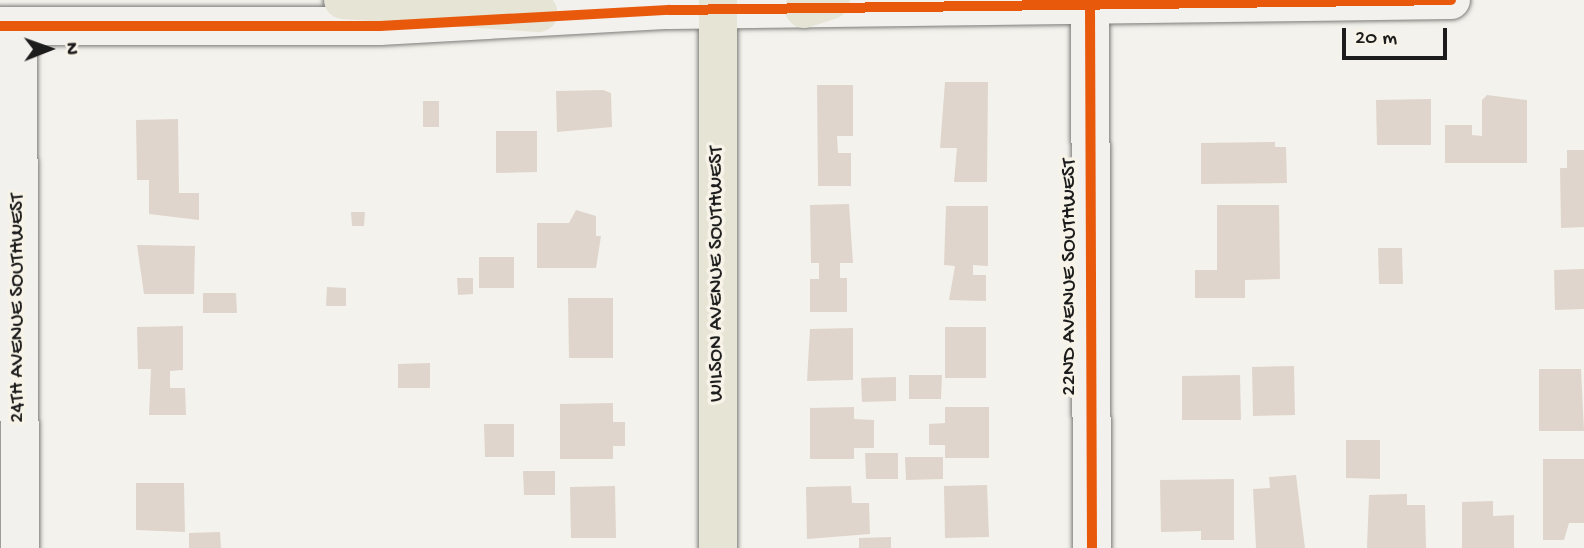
<!DOCTYPE html>
<style>
body{margin:0}
#map{position:relative;width:1584px;height:548px;overflow:hidden;background:#f4f2ec;font-family:"Gochi Hand",sans-serif}
div>[style]{position:absolute}
.building>*{inset:0;background:#dfd5cc}
.roads{filter:drop-shadow(0 0 2px #7d7c7a) drop-shadow(0 0 2px #7d7c7a)}
.minor>*{height:38px;margin:-19px;padding:0 19px;transform-origin:19px;border-radius:19px;background:#f2f1ed}
.major>*{height:38px;margin:-19px;padding:0 19px;transform-origin:19px;border-radius:19px;background:#e6e4d5}
.highway>*{height:38px;margin:-19px;padding:0 19px;transform-origin:19px;border-radius:19px;background:#e6e4d5}
.cycleway>*{height:10px;margin:-5px;padding:0 5px;transform-origin:5px;border-radius:5px;background:#e8590c}
span{translate:-50% -50%;white-space:nowrap;text-align:center;line-height:1.15;-webkit-text-stroke:7px #f7f3e8;paint-order:stroke}
.street-label{font-size:21px;color:#1c1c1c}
.north{position:absolute;left:14px;top:14px;width:70px;height:70px;-webkit-text-stroke:5px #f7f3e8;paint-order:stroke;rotate:89deg;font-size:19px;font-weight:700;line-height:28px;text-align:center;color:#1c1c1c}
.north::after{content:'';display:block;margin:auto;width:24px;height:32px;background:#1c1c1c;clip-path:polygon(50% 0,100% 100%,50% 72%,0 100%)}
.scale{position:absolute;left:1342px;top:28px;width:105px;height:32px;box-sizing:border-box;border:4px solid #1c1c1c;border-top:0;padding-left:9px;font-size:21px;line-height:24px;white-space:nowrap;color:#1c1c1c;-webkit-text-stroke:5px #f7f3e8;paint-order:stroke}
</style>
<div id="map">
<div class="building">
<i style="clip-path:polygon(945px 82px,988px 82px,987px 182px,954px 182px,957px 148px,940px 148px)"></i>
<i style="clip-path:polygon(817px 85px,853px 85px,853px 136px,837px 136px,838px 153px,851px 153px,851px 186px,818px 186px)"></i>
<i style="clip-path:polygon(603px 90px,611px 93px,612px 127px,557px 132px,556px 91px)"></i>
<i style="clip-path:polygon(1487px 95px,1527px 100px,1527px 163px,1445px 163px,1445px 125px,1472px 125px,1472px 135px,1482px 136px,1482px 100px)"></i>
<i style="clip-path:polygon(1431px 99px,1431px 145px,1377px 145px,1376px 100px)"></i>
<i style="clip-path:polygon(423px 101px,439px 101px,439px 127px,423px 127px)"></i>
<i style="clip-path:polygon(178px 119px,179px 193px,199px 193px,199px 220px,149px 214px,149px 180px,137px 180px,136px 120px)"></i>
<i style="clip-path:polygon(496px 131px,537px 131px,537px 172px,496px 173px)"></i>
<i style="clip-path:polygon(1275px 142px,1275px 147px,1286px 147px,1287px 183px,1201px 184px,1201px 143px)"></i>
<i style="clip-path:polygon(1567px 150px,1584px 150px,1584px 227px,1561px 228px,1560px 168px,1567px 168px)"></i>
<i style="clip-path:polygon(849px 204px,853px 263px,840px 263px,840px 278px,847px 278px,847px 312px,810px 312px,810px 279px,819px 279px,819px 263px,811px 263px,810px 205px)"></i>
<i style="clip-path:polygon(1217px 205px,1279px 205px,1280px 279px,1245px 280px,1245px 298px,1195px 298px,1195px 270px,1217px 270px)"></i>
<i style="clip-path:polygon(946px 206px,988px 206px,988px 266px,973px 265px,973px 275px,986px 275px,986px 301px,949px 300px,955px 266px,944px 265px)"></i>
<i style="clip-path:polygon(576px 210px,596px 216px,596px 236px,601px 236px,596px 268px,537px 268px,537px 223px,569px 223px)"></i>
<i style="clip-path:polygon(351px 212px,365px 212px,364px 226px,352px 226px)"></i>
<i style="clip-path:polygon(137px 245px,195px 246px,194px 294px,144px 294px)"></i>
<i style="clip-path:polygon(1378px 248px,1402px 248px,1403px 284px,1379px 284px)"></i>
<i style="clip-path:polygon(479px 257px,514px 257px,514px 288px,479px 288px)"></i>
<i style="clip-path:polygon(1584px 269px,1584px 309px,1555px 310px,1554px 270px)"></i>
<i style="clip-path:polygon(457px 278px,473px 278px,473px 294px,458px 295px)"></i>
<i style="clip-path:polygon(327px 287px,346px 288px,346px 306px,326px 306px)"></i>
<i style="clip-path:polygon(203px 293px,236px 293px,237px 313px,203px 313px)"></i>
<i style="clip-path:polygon(568px 298px,613px 298px,613px 358px,569px 358px)"></i>
<i style="clip-path:polygon(183px 326px,183px 370px,170px 371px,170px 388px,185px 388px,186px 415px,149px 415px,151px 369px,138px 369px,137px 327px)"></i>
<i style="clip-path:polygon(945px 327px,986px 327px,986px 378px,945px 378px)"></i>
<i style="clip-path:polygon(853px 328px,853px 380px,807px 381px,810px 329px)"></i>
<i style="clip-path:polygon(430px 363px,430px 388px,398px 388px,398px 364px)"></i>
<i style="clip-path:polygon(1294px 366px,1295px 415px,1253px 416px,1252px 367px)"></i>
<i style="clip-path:polygon(1539px 369px,1581px 369px,1584px 431px,1539px 431px)"></i>
<i style="clip-path:polygon(909px 375px,942px 375px,941px 399px,909px 399px)"></i>
<i style="clip-path:polygon(1240px 375px,1241px 420px,1182px 420px,1182px 376px)"></i>
<i style="clip-path:polygon(896px 377px,896px 401px,862px 402px,861px 378px)"></i>
<i style="clip-path:polygon(613px 403px,613px 422px,625px 422px,625px 446px,613px 446px,613px 459px,560px 459px,560px 404px)"></i>
<i style="clip-path:polygon(854px 407px,854px 419px,874px 420px,874px 448px,854px 448px,854px 459px,810px 459px,810px 408px)"></i>
<i style="clip-path:polygon(945px 407px,989px 407px,989px 458px,945px 458px,945px 445px,929px 445px,929px 424px,945px 423px)"></i>
<i style="clip-path:polygon(484px 424px,514px 424px,514px 457px,485px 457px)"></i>
<i style="clip-path:polygon(1346px 440px,1380px 440px,1380px 479px,1346px 478px)"></i>
<i style="clip-path:polygon(865px 453px,898px 453px,898px 479px,866px 479px)"></i>
<i style="clip-path:polygon(905px 457px,943px 457px,943px 479px,906px 480px)"></i>
<i style="clip-path:polygon(1543px 459px,1584px 459px,1584px 523px,1569px 523px,1564px 540px,1543px 540px)"></i>
<i style="clip-path:polygon(523px 471px,555px 471px,555px 495px,524px 495px)"></i>
<i style="clip-path:polygon(1296px 475px,1305px 548px,1256px 548px,1253px 489px,1270px 488px,1269px 477px)"></i>
<i style="clip-path:polygon(1234px 479px,1234px 540px,1201px 540px,1201px 531px,1161px 532px,1160px 480px)"></i>
<i style="clip-path:polygon(136px 483px,184px 483px,185px 532px,136px 530px)"></i>
<i style="clip-path:polygon(987px 485px,989px 537px,945px 538px,944px 486px)"></i>
<i style="clip-path:polygon(615px 486px,616px 538px,571px 538px,570px 487px)"></i>
<i style="clip-path:polygon(851px 486px,852px 503px,869px 503px,870px 534px,807px 539px,806px 487px)"></i>
<i style="clip-path:polygon(1407px 494px,1407px 505px,1425px 505px,1426px 548px,1367px 548px,1369px 495px)"></i>
<i style="clip-path:polygon(1493px 501px,1493px 516px,1514px 515px,1514px 548px,1462px 548px,1462px 502px)"></i>
<i style="clip-path:polygon(220px 532px,221px 548px,189px 548px,189px 533px)"></i>
<i style="clip-path:polygon(891px 537px,891px 548px,859px 548px,859px 538px)"></i>
</div>
<div class="roads">
<div class="minor">
<i style="left:1090px;top:5px;width:543px;rotate:89.79deg"></i>
<i style="left:0;top:26px;width:380px"></i>
<i style="left:380px;top:26px;width:289px;rotate:-3.2deg"></i>
<i style="left:669px;top:10px;width:782px;rotate:-0.73deg"></i>
<i style="left:18px;top:26px;width:522px;rotate:89.78deg"></i>
</div>
<div class="major">
<i style="left:718px;top:0;width:548px;rotate:90deg"></i>
</div>
<div class="highway">
<i style="left:343px;top:0;width:196px;rotate:3.8deg"></i>
<i style="left:804px;top:9px;width:28px;rotate:-18deg"></i>
</div>
</div>
<div class="cycleway">
<i style="left:1090px;top:5px;width:543px;rotate:89.79deg"></i>
<i style="left:0;top:26px;width:380px"></i>
<i style="left:380px;top:26px;width:289px;rotate:-3.2deg"></i>
<i style="left:669px;top:10px;width:782px;rotate:-0.73deg"></i>
</div>
<div class="street-label">
<span style="left:718px;top:274px;rotate:-90deg">WILSON AVENUE SOUTHWEST</span>
<span style="left:1071px;top:277px;rotate:-90deg">22ND AVENUE SOUTHWEST</span>
<span style="left:19px;top:308px;rotate:-90deg">24TH AVENUE SOUTHWEST</span>
</div>
<div class="north">N</div>
<div class="scale">20 m</div>
</div>
